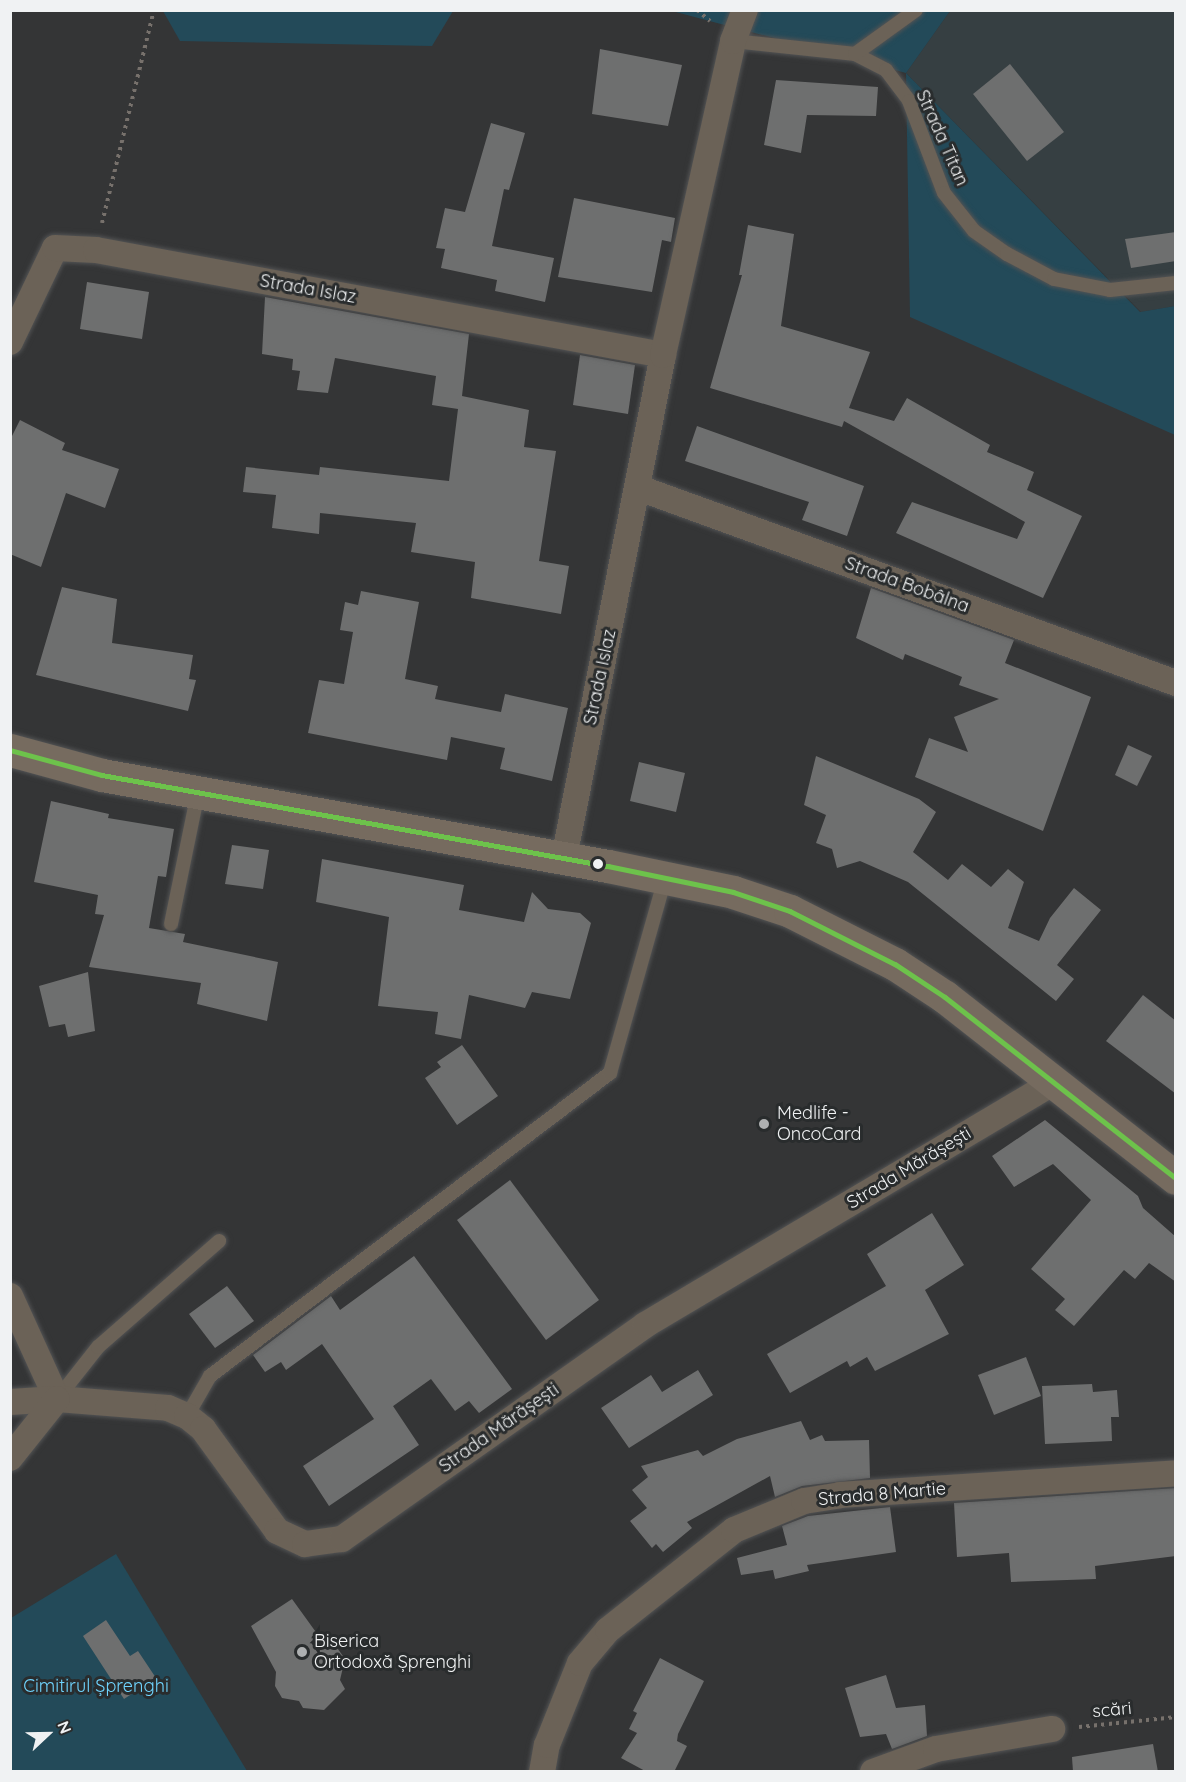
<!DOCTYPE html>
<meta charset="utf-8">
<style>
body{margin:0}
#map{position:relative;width:1186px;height:1782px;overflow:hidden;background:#343536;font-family:Quicksand,sans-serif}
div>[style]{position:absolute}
.built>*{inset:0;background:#363f42}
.green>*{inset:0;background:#234a59}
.building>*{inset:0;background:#6e6f6f}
.path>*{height:4px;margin-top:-2px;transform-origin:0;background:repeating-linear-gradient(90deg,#77716c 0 3px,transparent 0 7.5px)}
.roads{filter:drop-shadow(0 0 2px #525354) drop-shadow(0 0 2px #525354)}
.lane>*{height:14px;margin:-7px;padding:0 7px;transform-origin:7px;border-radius:7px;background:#6b6257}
.street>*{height:26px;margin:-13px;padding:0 13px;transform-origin:13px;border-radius:13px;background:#6b6257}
.secondary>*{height:33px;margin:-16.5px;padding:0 16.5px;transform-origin:16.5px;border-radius:16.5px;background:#766b5f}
.bus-1>*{height:4.5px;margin:-2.25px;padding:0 2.25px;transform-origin:2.25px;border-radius:2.25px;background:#6dc24b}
.dots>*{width:16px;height:16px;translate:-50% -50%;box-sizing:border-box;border:3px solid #292c2d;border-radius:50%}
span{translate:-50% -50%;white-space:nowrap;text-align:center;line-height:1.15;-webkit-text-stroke:6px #292c2d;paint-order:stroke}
.street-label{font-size:18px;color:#f0f2f3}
.poi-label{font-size:18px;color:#f0f2f3}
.left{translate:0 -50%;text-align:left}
.park-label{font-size:18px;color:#6fd4fe}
.frame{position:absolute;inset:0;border:12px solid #f0f2f3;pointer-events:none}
.north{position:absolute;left:18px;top:1704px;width:60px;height:60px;-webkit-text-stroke:4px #292c2d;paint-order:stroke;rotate:68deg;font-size:16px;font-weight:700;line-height:24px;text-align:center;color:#f0f2f3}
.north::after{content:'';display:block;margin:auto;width:21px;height:27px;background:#f0f2f3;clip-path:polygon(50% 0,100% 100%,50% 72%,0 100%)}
</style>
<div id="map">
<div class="built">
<i style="clip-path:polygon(950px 11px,1175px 11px,1175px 306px,1141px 312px,906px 73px)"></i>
</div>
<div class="green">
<i style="clip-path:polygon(163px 11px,453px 11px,432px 46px,180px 41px)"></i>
<i style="clip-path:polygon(672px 11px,950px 11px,906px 73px,1140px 312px,1175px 306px,1175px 435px,910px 317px,906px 73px)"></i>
<i style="clip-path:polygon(116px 1554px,247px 1771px,11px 1772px,11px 1618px)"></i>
</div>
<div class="building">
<i style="clip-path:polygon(600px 49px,682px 65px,668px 126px,592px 114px)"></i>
<i style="clip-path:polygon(1010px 64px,1064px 132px,1027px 161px,973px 94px)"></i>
<i style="clip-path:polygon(776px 80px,878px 87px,876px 116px,807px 115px,801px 153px,764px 145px)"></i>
<i style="clip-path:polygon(491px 123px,525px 133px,509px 190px,504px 189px,492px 246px,554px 258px,545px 302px,495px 291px,497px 280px,441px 268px,445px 249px,436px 248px,445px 208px,465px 212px)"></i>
<i style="clip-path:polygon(574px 198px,675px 218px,671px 242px,662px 240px,652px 292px,558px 277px)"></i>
<i style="clip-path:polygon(748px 225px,794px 234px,781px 326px,870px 352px,849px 408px,894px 421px,907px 398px,990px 445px,987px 452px,1034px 472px,1027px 490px,1082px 516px,1043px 598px,896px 533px,912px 502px,1017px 539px,1025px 522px,844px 421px,842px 427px,710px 388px,742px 275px,739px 275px)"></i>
<i style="clip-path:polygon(1176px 232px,1176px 261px,1131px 268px,1125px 239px)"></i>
<i style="clip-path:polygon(87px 282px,149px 292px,142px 339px,80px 329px)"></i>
<i style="clip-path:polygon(265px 297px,469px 334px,462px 396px,529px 410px,524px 447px,556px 451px,539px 561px,569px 566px,561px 614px,471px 598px,475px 562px,411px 552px,416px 523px,320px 513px,319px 534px,272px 528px,276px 495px,243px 492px,246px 467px,319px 475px,320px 467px,449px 481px,458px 409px,432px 405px,436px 376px,335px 358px,328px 393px,297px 390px,300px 371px,292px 370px,293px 359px,262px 354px)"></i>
<i style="clip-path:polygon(580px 355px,635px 365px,628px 414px,573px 405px)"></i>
<i style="clip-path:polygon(20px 420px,65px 443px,62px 450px,119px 469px,105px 508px,66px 493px,41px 567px,10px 554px,10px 440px)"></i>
<i style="clip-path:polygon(697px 426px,864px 486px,847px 536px,802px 520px,809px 502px,685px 461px)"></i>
<i style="clip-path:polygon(62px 587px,117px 599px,112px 643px,193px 655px,189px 679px,196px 680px,188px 711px,36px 675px)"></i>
<i style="clip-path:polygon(871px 588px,1014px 640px,1005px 663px,1091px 697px,1043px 831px,915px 777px,929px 738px,968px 752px,954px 717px,999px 699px,959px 685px,962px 677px,905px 654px,903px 660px,856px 638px)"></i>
<i style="clip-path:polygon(361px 591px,419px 602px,405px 679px,438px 686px,435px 699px,501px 712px,505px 694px,568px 708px,552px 781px,500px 769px,505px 748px,451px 737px,447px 760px,308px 733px,319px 680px,344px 684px,353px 632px,340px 630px,345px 602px,358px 605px)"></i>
<i style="clip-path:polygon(1128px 745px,1152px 756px,1137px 786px,1115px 775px)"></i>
<i style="clip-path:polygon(816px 756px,919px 799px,936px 812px,913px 852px,948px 880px,962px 864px,991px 887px,1008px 869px,1024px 882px,1008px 928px,1039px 941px,1050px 918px,1074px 888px,1101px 910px,1057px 965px,1074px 979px,1056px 1001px,908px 882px,860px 861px,837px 868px,832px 849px,816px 843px,826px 815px,804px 805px)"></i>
<i style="clip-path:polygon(639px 762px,685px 773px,676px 812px,630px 801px)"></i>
<i style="clip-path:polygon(51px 801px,109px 814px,108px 818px,174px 829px,166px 877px,158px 876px,149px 928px,185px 934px,183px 942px,278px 962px,267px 1021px,197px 1004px,201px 983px,89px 967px,104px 915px,95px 914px,98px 895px,34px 882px)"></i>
<i style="clip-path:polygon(232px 845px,269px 850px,263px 889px,225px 884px)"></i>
<i style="clip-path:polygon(322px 859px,464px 885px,459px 910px,524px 922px,532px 892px,548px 909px,580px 913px,591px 923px,570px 999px,532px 992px,525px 1008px,469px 995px,461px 1039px,435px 1034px,438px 1012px,378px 1006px,389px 917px,316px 902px)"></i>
<i style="clip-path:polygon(88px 972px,95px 1031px,68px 1037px,65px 1024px,49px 1027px,39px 986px)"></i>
<i style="clip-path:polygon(1143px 995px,1176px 1021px,1176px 1094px,1106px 1041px)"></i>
<i style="clip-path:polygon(462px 1045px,498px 1096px,457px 1125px,425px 1078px,441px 1067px,437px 1062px)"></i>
<i style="clip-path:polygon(1045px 1120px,1138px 1196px,1143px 1208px,1176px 1237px,1176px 1282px,1149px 1263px,1135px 1279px,1124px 1270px,1074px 1326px,1055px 1310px,1065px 1299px,1031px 1269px,1091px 1200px,1053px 1164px,1014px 1187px,992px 1156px)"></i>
<i style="clip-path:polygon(510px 1180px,599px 1300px,546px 1340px,457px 1220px)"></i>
<i style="clip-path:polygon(932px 1213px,964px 1265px,925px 1290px,949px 1334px,875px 1371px,867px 1357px,850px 1367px,847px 1361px,790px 1393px,767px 1354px,886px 1286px,867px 1254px)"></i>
<i style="clip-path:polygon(414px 1256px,512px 1389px,479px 1413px,469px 1401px,455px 1411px,431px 1379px,389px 1409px,393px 1406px,419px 1445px,329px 1506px,303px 1466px,374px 1419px,322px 1344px,286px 1370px,281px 1362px,265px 1372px,253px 1355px,331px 1296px,340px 1310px)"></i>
<i style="clip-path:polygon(227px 1286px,254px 1321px,215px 1348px,189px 1314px)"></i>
<i style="clip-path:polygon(1026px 1357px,1041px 1396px,994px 1415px,978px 1375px)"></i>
<i style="clip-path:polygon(698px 1370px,713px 1395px,629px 1448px,601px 1408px,651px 1375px,662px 1392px)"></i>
<i style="clip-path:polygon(1092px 1384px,1093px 1392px,1117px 1390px,1119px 1417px,1111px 1417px,1112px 1441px,1045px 1444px,1042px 1386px)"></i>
<i style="clip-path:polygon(801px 1421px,810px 1440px,822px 1435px,825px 1441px,869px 1440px,870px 1478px,802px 1486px,775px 1497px,770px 1476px,687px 1522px,692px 1528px,663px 1552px,656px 1544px,652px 1548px,630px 1521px,647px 1508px,632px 1490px,648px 1477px,641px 1466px,698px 1450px,703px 1456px,737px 1439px)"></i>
<i style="clip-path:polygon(1176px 1488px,1176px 1556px,1095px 1566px,1096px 1579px,1011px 1582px,1009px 1553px,957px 1557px,954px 1503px)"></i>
<i style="clip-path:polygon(890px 1507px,896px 1552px,807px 1565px,809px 1571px,775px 1579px,773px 1570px,741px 1575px,737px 1558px,787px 1545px,782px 1526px,808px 1516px)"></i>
<i style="clip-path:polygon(292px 1599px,318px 1635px,333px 1642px,345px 1659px,340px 1680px,345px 1689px,324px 1710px,303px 1708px,299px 1701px,282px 1698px,275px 1686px,276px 1672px,251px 1626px)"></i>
<i style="clip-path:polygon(106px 1620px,130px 1656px,138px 1651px,156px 1678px,124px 1699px,83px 1636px)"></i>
<i style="clip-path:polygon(660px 1658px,704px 1681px,678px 1734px,677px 1741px,687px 1746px,674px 1772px,647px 1772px,621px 1758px,637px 1733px,629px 1729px,637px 1713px,633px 1711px)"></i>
<i style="clip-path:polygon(886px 1675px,896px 1708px,925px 1705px,927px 1736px,892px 1749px,886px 1734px,860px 1737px,845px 1688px)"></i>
<i style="clip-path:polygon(1153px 1744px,1158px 1772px,1073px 1772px,1072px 1757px)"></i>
</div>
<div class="path">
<i style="left:697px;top:10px;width:17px;rotate:40deg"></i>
<i style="left:102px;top:223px;width:219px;rotate:-76.3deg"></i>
<i style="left:1079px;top:1727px;width:98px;rotate:-5.9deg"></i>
</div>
<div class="roads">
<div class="lane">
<i style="left:733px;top:41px;width:123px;rotate:6.1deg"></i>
<i style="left:855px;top:54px;width:35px;rotate:27deg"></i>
<i style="left:886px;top:70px;width:39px;rotate:53deg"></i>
<i style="left:909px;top:101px;width:98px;rotate:69.2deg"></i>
<i style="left:944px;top:193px;width:48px;rotate:51.7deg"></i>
<i style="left:974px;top:231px;width:40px;rotate:34.9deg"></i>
<i style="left:1007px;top:254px;width:53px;rotate:28deg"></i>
<i style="left:1054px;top:279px;width:57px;rotate:11.1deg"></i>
<i style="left:1110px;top:290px;width:66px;rotate:-6.1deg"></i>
<i style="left:855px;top:54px;width:75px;rotate:-35.8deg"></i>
<i style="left:171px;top:924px;width:134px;rotate:-78.4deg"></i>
<i style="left:57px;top:1399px;width:66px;rotate:-51.7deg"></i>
<i style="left:98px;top:1347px;width:161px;rotate:-41.2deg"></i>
<i style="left:187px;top:1416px;width:46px;rotate:-60.1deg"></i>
<i style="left:210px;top:1376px;width:502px;rotate:-37.14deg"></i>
<i style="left:610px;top:1073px;width:203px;rotate:-74.2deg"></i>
</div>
<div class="street">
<i style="left:10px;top:342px;width:104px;rotate:-64.4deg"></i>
<i style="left:55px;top:248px;width:41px;rotate:2.8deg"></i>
<i style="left:96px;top:250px;width:577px;rotate:10.49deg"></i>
<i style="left:639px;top:488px;width:571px;rotate:19.96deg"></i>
<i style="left:564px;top:858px;width:513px;rotate:-78.87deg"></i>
<i style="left:663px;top:355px;width:322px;rotate:-77.4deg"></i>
<i style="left:733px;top:41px;width:33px;rotate:-69deg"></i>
<i style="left:10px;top:1296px;width:113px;rotate:65.5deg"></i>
<i style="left:57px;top:1399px;width:111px;rotate:4.6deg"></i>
<i style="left:168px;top:1408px;width:21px;rotate:23deg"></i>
<i style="left:187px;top:1416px;width:21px;rotate:39deg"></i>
<i style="left:203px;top:1429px;width:126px;rotate:54deg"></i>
<i style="left:277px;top:1531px;width:31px;rotate:25deg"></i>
<i style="left:305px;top:1544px;width:37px;rotate:-8deg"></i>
<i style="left:342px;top:1539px;width:371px;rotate:-35.2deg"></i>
<i style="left:645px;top:1325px;width:474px;rotate:-30.7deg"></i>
<i style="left:10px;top:1402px;width:47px;rotate:-3.7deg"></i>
<i style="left:10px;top:1458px;width:75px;rotate:-51.5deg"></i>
<i style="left:542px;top:1772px;width:27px;rotate:-80deg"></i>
<i style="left:547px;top:1745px;width:88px;rotate:-68.1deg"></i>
<i style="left:580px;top:1663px;width:43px;rotate:-49.7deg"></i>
<i style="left:608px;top:1630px;width:161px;rotate:-38.4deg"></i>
<i style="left:734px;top:1530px;width:76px;rotate:-22.5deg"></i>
<i style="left:804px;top:1501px;width:36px;rotate:-9deg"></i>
<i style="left:840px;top:1495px;width:337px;rotate:-3.7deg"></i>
<i style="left:873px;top:1772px;width:67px;rotate:-20.1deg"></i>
<i style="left:936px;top:1749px;width:118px;rotate:-9.8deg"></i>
</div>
<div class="secondary">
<i style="left:10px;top:750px;width:95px;rotate:15.2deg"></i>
<i style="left:102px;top:775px;width:514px;rotate:10.2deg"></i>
<i style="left:608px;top:866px;width:128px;rotate:11.7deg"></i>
<i style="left:733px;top:892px;width:60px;rotate:18.4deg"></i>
<i style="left:790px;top:911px;width:118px;rotate:26.8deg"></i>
<i style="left:895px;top:964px;width:60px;rotate:33.4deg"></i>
<i style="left:945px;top:997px;width:293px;rotate:38.1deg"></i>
</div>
</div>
<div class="bus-1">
<i style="left:10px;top:750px;width:95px;rotate:15.2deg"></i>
<i style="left:102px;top:775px;width:514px;rotate:10.2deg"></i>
<i style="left:608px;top:866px;width:128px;rotate:11.7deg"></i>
<i style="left:733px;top:892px;width:60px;rotate:18.4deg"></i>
<i style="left:790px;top:911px;width:118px;rotate:26.8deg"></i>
<i style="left:895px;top:964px;width:60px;rotate:33.4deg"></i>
<i style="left:945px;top:997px;width:293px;rotate:38.1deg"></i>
</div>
<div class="dots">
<i style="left:598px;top:864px;background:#f0f2f3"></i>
<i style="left:764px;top:1124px;background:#aeb0b1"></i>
<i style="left:302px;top:1652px;background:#aeb0b1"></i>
</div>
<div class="street-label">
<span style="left:942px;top:138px;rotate:66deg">Strada Titan</span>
<span style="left:308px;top:289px;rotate:10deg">Strada Islaz</span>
<span style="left:907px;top:585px;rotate:20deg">Strada Bobâlna</span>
<span style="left:600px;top:677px;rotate:-78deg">Strada Islaz</span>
<span style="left:909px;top:1168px;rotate:-31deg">Strada Mărășești</span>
<span style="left:499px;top:1428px;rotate:-35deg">Strada Mărășești</span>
<span style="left:882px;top:1494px;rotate:-5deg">Strada 8 Martie</span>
<span style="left:1112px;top:1710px;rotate:-5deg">scări</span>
</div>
<div class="poi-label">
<span class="left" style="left:777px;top:1124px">Medlife -<br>OncoCard</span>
<span class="left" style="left:314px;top:1652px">Biserica<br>Ortodoxă Șprenghi</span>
</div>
<div class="park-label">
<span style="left:96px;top:1686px">Cimitirul Șprenghi</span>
</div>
<div class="frame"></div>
<div class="north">N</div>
</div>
